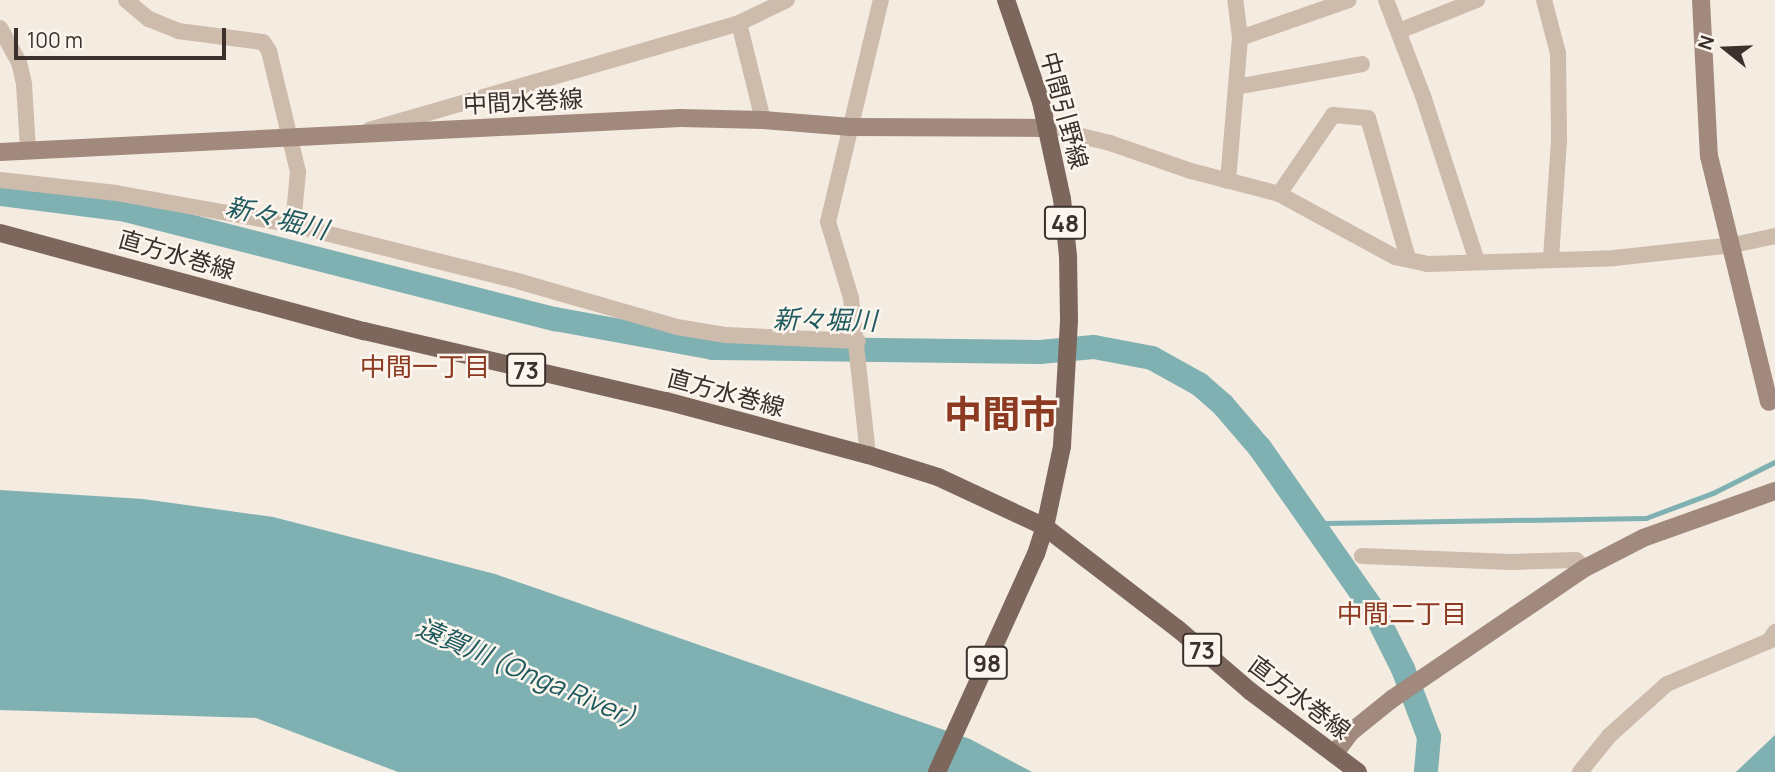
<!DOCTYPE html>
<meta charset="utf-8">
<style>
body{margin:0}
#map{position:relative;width:1775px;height:772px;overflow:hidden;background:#f4ebe1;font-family:Manrope,"Noto Sans JP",sans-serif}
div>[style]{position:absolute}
.water>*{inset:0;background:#7fb0b2}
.stream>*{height:4.5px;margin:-2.25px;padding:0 2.25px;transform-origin:2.25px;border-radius:2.25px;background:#7fb0b2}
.river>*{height:24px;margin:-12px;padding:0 12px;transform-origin:12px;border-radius:12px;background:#7fb0b2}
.street>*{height:16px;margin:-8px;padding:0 8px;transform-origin:8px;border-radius:8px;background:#cdbbac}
.secondary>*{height:18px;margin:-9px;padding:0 9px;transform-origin:9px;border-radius:9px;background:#a18a7d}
.primary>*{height:18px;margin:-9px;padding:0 9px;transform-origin:9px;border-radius:9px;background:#7d675c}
span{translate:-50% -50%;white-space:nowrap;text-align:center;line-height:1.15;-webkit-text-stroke:5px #fbf5ee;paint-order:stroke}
.shield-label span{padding:2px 5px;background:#fbf5ee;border:2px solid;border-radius:5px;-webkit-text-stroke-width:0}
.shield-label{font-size:23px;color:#3b302b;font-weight:700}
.street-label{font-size:24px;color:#3b302b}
.water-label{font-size:26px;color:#1f5a5e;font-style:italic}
.neighbourhood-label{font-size:26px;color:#8c3b22}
.town-label{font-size:38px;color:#8c3b22;font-weight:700}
.north{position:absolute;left:1691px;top:14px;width:70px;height:70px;-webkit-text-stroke:5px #fbf5ee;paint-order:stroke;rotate:288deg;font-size:19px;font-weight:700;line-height:28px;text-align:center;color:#3b302b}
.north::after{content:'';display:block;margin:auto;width:24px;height:32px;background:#3b302b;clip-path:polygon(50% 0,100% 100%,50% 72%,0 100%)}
.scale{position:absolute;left:14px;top:28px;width:212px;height:32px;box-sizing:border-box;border:4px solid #3b302b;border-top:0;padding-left:9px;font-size:21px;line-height:24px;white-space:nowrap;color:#3b302b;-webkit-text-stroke:5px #fbf5ee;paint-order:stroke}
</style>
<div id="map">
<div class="water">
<i style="clip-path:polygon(0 490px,143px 499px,273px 517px,495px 574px,970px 739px,1032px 772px,398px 772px,256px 718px,0 710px)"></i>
<i style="clip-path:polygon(1775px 735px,1775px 772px,1735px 772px,1737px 771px)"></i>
</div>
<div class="stream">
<i style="left:1315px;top:526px;width:10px;rotate:-17deg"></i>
<i style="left:1325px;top:523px;width:321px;rotate:-0.9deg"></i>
<i style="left:1646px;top:518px;width:72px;rotate:-20.5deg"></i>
<i style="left:1713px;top:493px;width:69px;rotate:-26.6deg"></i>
</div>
<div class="river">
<i style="left:0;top:194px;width:127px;rotate:7.2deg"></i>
<i style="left:126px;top:210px;width:443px;rotate:14.3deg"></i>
<i style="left:555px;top:319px;width:161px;rotate:10.4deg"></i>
<i style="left:713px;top:348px;width:327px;rotate:0.7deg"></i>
<i style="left:1040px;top:352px;width:54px;rotate:-5.3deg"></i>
<i style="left:1094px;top:347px;width:59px;rotate:10.7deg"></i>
<i style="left:1152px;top:358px;width:54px;rotate:29deg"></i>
<i style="left:1199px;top:384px;width:32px;rotate:41deg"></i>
<i style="left:1223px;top:405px;width:57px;rotate:49.3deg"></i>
<i style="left:1260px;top:448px;width:199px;rotate:55deg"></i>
<i style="left:1374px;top:611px;width:65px;rotate:63.4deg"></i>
<i style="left:1403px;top:669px;width:73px;rotate:69.1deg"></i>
<i style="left:1429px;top:737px;width:35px;rotate:95deg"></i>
</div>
<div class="street">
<i style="left:126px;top:0;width:30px;rotate:40deg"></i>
<i style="left:149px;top:19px;width:31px;rotate:22deg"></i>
<i style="left:178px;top:31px;width:86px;rotate:7.4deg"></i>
<i style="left:263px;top:42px;width:11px;rotate:56deg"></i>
<i style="left:269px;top:51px;width:124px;rotate:76.5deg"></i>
<i style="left:298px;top:172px;width:53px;rotate:95.4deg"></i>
<i style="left:1386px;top:0;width:103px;rotate:68.9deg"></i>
<i style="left:1423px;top:96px;width:174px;rotate:71.9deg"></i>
<i style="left:1544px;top:0;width:55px;rotate:75.2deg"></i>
<i style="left:1558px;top:53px;width:88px;rotate:89.3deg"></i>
<i style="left:1559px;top:141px;width:118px;rotate:93.9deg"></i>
<i style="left:739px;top:23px;width:100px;rotate:76.1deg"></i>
<i style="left:0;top:28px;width:39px;rotate:61deg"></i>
<i style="left:19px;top:62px;width:23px;rotate:77deg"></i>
<i style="left:24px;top:84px;width:66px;rotate:86.5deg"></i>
<i style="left:1399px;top:31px;width:84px;rotate:-21.7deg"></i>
<i style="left:1240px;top:38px;width:115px;rotate:-19.2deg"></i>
<i style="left:1236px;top:87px;width:128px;rotate:-10.3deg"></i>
<i style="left:1048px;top:128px;width:64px;rotate:13.6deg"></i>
<i style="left:1110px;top:143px;width:86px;rotate:19.1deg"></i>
<i style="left:1191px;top:171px;width:91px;rotate:14.6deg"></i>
<i style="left:1279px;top:194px;width:132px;rotate:28.5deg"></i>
<i style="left:1395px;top:257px;width:34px;rotate:12deg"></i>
<i style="left:1428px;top:264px;width:186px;rotate:-1.8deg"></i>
<i style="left:1614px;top:258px;width:120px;rotate:-6.2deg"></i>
<i style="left:1733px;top:245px;width:43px;rotate:-12.1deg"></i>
<i style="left:369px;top:130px;width:385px;rotate:-16.1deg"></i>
<i style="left:739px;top:23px;width:53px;rotate:-25.6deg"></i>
<i style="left:0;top:180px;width:117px;rotate:6.4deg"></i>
<i style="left:116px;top:193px;width:180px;rotate:10.2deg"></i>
<i style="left:293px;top:225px;width:235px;rotate:14deg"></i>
<i style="left:521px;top:282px;width:162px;rotate:16.1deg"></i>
<i style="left:677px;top:327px;width:50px;rotate:9.3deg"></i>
<i style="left:726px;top:335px;width:132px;rotate:2.6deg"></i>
<i style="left:1228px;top:181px;width:144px;rotate:-85.2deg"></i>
<i style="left:1240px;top:38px;width:38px;rotate:-97deg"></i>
<i style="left:1279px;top:194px;width:96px;rotate:-55.6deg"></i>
<i style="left:1333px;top:115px;width:35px;rotate:5deg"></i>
<i style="left:1368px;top:118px;width:146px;rotate:74.1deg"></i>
<i style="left:868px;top:455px;width:158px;rotate:-96.2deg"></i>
<i style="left:851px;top:298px;width:79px;rotate:-106.8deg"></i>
<i style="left:828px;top:222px;width:228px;rotate:-76.6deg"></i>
<i style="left:1362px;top:556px;width:149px;rotate:2.3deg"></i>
<i style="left:1511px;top:562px;width:65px;rotate:-1.8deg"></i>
<i style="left:1576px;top:560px;width:12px;rotate:42deg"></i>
<i style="left:1580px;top:772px;width:46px;rotate:-51.1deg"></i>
<i style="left:1609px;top:736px;width:78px;rotate:-41.9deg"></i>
<i style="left:1667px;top:684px;width:111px;rotate:-22.9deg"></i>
<i style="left:1769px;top:641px;width:11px;rotate:-56deg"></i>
</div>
<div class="secondary">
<i style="left:1701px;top:0;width:156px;rotate:87.1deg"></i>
<i style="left:1709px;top:156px;width:253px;rotate:76.3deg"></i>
<i style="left:0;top:152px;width:681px;rotate:-2.86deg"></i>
<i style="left:680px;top:118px;width:83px;rotate:1.4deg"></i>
<i style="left:763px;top:120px;width:88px;rotate:4.5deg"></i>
<i style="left:851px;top:127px;width:197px;rotate:0.3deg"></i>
<i style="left:1335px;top:753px;width:26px;rotate:-53deg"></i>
<i style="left:1351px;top:732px;width:53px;rotate:-38.8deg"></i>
<i style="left:1392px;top:699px;width:233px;rotate:-34.2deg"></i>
<i style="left:1585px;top:568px;width:65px;rotate:-27.3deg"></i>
<i style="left:1643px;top:538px;width:140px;rotate:-19.6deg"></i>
</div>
<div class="primary">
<i style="left:0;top:233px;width:377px;rotate:15.1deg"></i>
<i style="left:364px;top:331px;width:310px;rotate:13.1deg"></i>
<i style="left:666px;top:401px;width:209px;rotate:15deg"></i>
<i style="left:868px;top:455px;width:73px;rotate:17.4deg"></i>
<i style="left:938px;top:477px;width:118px;rotate:25deg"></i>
<i style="left:1045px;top:527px;width:168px;rotate:37.5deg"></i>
<i style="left:1178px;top:629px;width:95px;rotate:40.7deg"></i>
<i style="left:1250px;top:691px;width:135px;rotate:36.9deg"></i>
<i style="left:937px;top:772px;width:239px;rotate:-65.6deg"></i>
<i style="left:1036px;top:554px;width:28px;rotate:-72deg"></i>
<i style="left:1045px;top:527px;width:83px;rotate:-78.1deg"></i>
<i style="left:1062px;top:446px;width:127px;rotate:-86.8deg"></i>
<i style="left:1069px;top:319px;width:63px;rotate:-90.9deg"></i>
<i style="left:1068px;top:256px;width:57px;rotate:-96deg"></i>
<i style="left:1062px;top:199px;width:99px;rotate:-102.2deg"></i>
<i style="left:1041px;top:102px;width:108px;rotate:-108.9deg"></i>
</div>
<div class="shield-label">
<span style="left:1065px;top:223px">48</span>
<span style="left:526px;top:370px">73</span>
<span style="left:1202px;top:650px">73</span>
<span style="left:987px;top:663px">98</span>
</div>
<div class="street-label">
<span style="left:523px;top:101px;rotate:-3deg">中間水巻線</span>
<span style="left:1065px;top:110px;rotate:75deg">中間引野線</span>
<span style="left:177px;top:254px;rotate:16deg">直方水巻線</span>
<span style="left:726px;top:392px;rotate:15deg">直方水巻線</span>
<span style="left:1300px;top:697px;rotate:37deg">直方水巻線</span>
</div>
<div class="water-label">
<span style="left:277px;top:218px;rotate:14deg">新々堀川</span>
<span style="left:825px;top:320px;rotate:1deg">新々堀川</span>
<span style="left:526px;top:672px;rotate:23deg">遠賀川 (Onga River)</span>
</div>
<div class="neighbourhood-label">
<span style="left:425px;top:367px">中間一丁目</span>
<span style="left:1402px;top:614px">中間二丁目</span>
</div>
<div class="town-label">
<span style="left:1001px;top:414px">中間市</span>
</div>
<div class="north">N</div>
<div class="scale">100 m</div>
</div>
